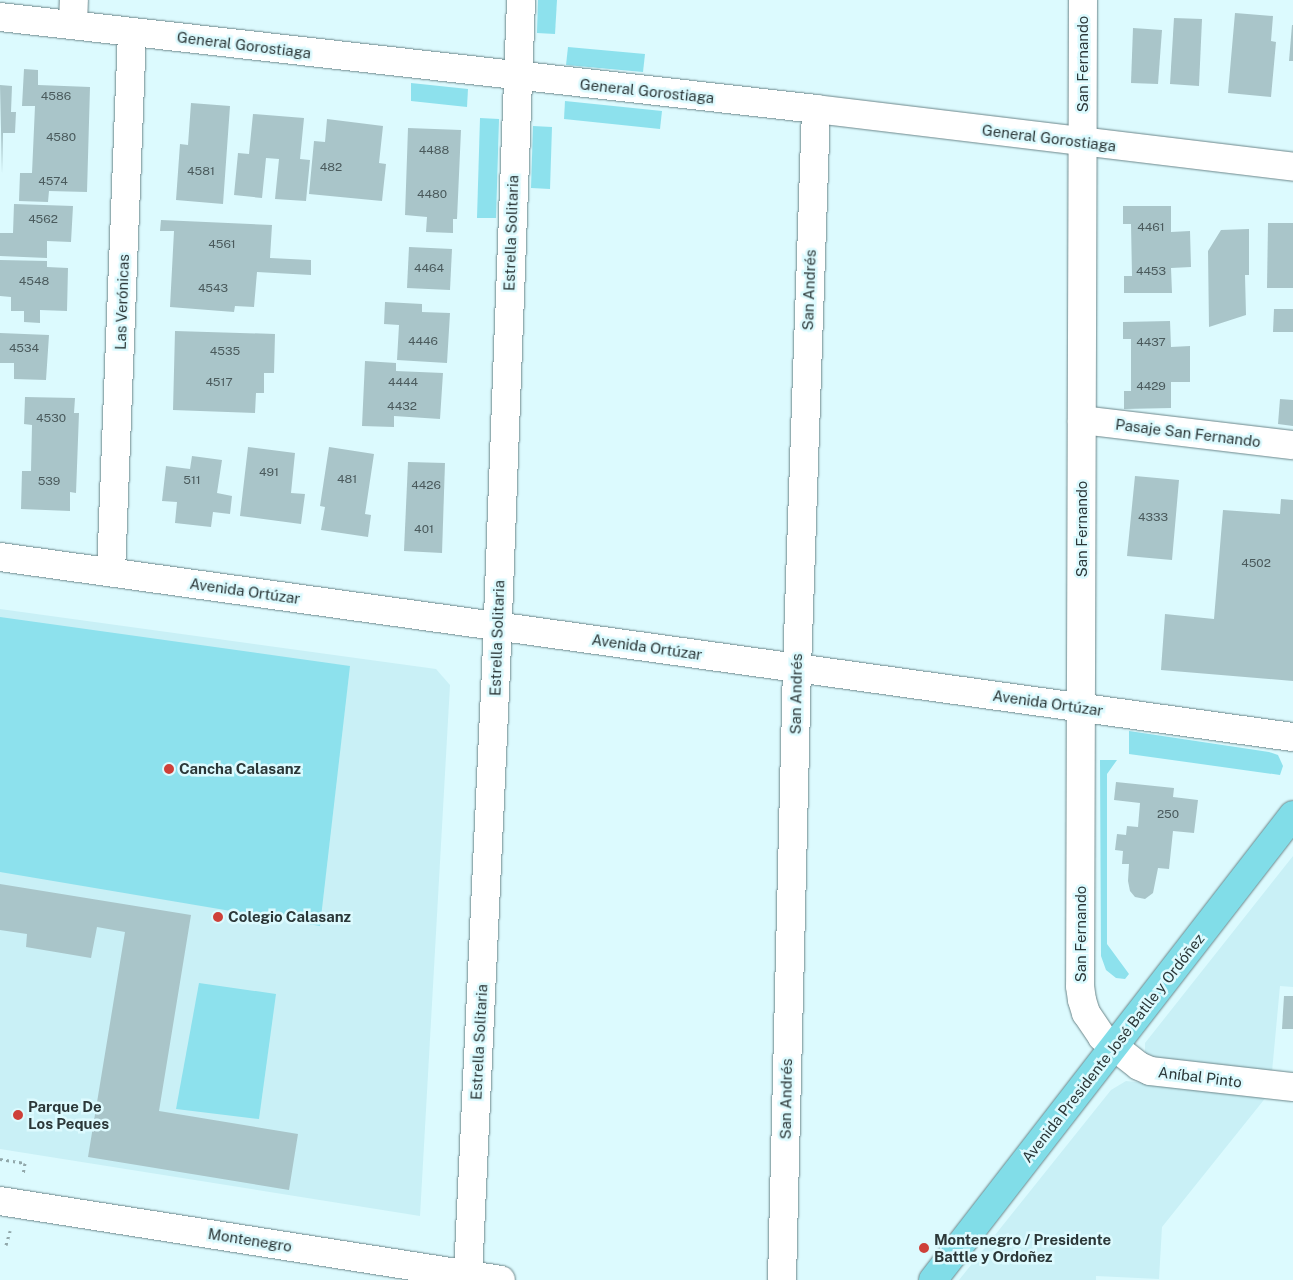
<!DOCTYPE html>
<meta charset="utf-8">
<style>
body{margin:0}
#map{position:relative;width:1293px;height:1280px;overflow:hidden;background:#dcfafe;font-family:"Public Sans",sans-serif}
div>[style]{position:absolute}
.built>*{inset:0;background:#c9f0f6}
.green>*{inset:0;background:#8de1ed}
.building>*{inset:0;background:#a9c5c9}
.path>*{height:3px;margin-top:-1.5px;transform-origin:0;background:repeating-linear-gradient(90deg,#92a8ab 0 2.5px,transparent 0 6.5px)}
.roads{filter:drop-shadow(0 0 1px #6c868a) drop-shadow(0 0 1px #6c868a)}
.minor>*{height:28px;margin:-14px;padding:0 14px;transform-origin:14px;border-radius:14px;background:#fff}
.major>*{height:28px;margin:-14px;padding:0 14px;transform-origin:14px;border-radius:14px;background:#81dde8}
.dots>*{width:14px;height:14px;translate:-50% -50%;box-sizing:border-box;border:2px solid #dcfafe;border-radius:50%}
span{translate:-50% -50%;white-space:nowrap;text-align:center;line-height:1.15;-webkit-text-stroke:5px #dcfafe;paint-order:stroke}
.number-label{font-size:12px;color:#4a5a5c}
.number-label span{-webkit-text-stroke-width:0}
.street-label{font-size:15px;color:#2b3738}
.poi-label{font-size:15px;color:#2b3738;font-weight:700}
.left{translate:0 -50%;text-align:left}
</style>
<div id="map">
<div class="built">
<i style="clip-path:polygon(0 609px,436px 669px,450px 685px,420px 1216px,0 1149px)"></i>
<i style="clip-path:polygon(1293px 856px,1293px 987px,1280px 986px,1272px 1072px,1153px 1060px,1145px 1055px,1145px 1043px)"></i>
<i style="clip-path:polygon(1126px 1081px,1267px 1096px,1162px 1227px,1159px 1279px,1096px 1276px,1096px 1280px,959px 1280px,1111px 1090px)"></i>
</div>
<div class="green">
<i style="clip-path:polygon(538px 0,557px 0,555px 34px,537px 33px)"></i>
<i style="clip-path:polygon(568px 47px,645px 54px,643px 72px,566px 65px)"></i>
<i style="clip-path:polygon(411px 83px,468px 89px,467px 107px,411px 101px)"></i>
<i style="clip-path:polygon(565px 101px,662px 111px,660px 129px,564px 119px)"></i>
<i style="clip-path:polygon(480px 118px,499px 119px,496px 218px,477px 218px)"></i>
<i style="clip-path:polygon(533px 126px,552px 127px,550px 189px,531px 188px)"></i>
<i style="clip-path:polygon(0 617px,350px 666px,320px 926px,0 872px)"></i>
<i style="clip-path:polygon(1129px 731px,1269px 752px,1278px 755px,1283px 766px,1280px 775px,1129px 754px)"></i>
<i style="clip-path:polygon(1100px 760px,1117px 760px,1107px 774px,1107px 944px,1129px 974px,1125px 979px,1116px 978px,1106px 970px,1101px 956px)"></i>
<i style="clip-path:polygon(199px 983px,276px 994px,259px 1119px,176px 1109px)"></i>
</div>
<div class="building">
<i style="clip-path:polygon(1235px 13px,1273px 16px,1271px 41px,1276px 42px,1271px 97px,1228px 93px)"></i>
<i style="clip-path:polygon(1174px 18px,1202px 19px,1199px 86px,1170px 84px)"></i>
<i style="clip-path:polygon(1292px 25px,1293px 25px,1293px 61px,1289px 61px)"></i>
<i style="clip-path:polygon(1133px 28px,1162px 30px,1158px 84px,1131px 83px)"></i>
<i style="clip-path:polygon(24px 69px,38px 70px,38px 85px,90px 87px,87px 192px,49px 191px,48px 202px,19px 201px,20px 173px,32px 173px,35px 106px,22px 106px)"></i>
<i style="clip-path:polygon(0 85px,12px 86px,11px 112px,16px 112px,15px 133px,3px 133px,2px 174px)"></i>
<i style="clip-path:polygon(191px 103px,230px 106px,223px 204px,176px 200px,180px 144px,188px 145px)"></i>
<i style="clip-path:polygon(253px 114px,304px 118px,300px 159px,310px 160px,306px 201px,275px 199px,279px 159px,266px 158px,262px 198px,234px 195px,238px 153px,249px 154px)"></i>
<i style="clip-path:polygon(327px 119px,383px 126px,379px 163px,386px 164px,382px 201px,309px 194px,314px 141px,325px 142px)"></i>
<i style="clip-path:polygon(408px 128px,461px 130px,457px 219px,453px 219px,453px 233px,426px 232px,427px 217px,405px 215px)"></i>
<i style="clip-path:polygon(14px 204px,73px 206px,71px 242px,47px 241px,47px 258px,0 256px,0 233px,13px 233px)"></i>
<i style="clip-path:polygon(1123px 206px,1171px 206px,1171px 232px,1190px 231px,1191px 267px,1171px 268px,1172px 293px,1124px 293px,1124px 276px,1132px 276px,1131px 224px,1123px 224px)"></i>
<i style="clip-path:polygon(161px 220px,272px 225px,270px 258px,311px 260px,311px 275px,257px 272px,254px 307px,235px 306px,234px 312px,170px 307px,174px 231px,160px 231px)"></i>
<i style="clip-path:polygon(1268px 223px,1293px 223px,1293px 288px,1267px 288px)"></i>
<i style="clip-path:polygon(1249px 229px,1249px 275px,1245px 275px,1246px 315px,1209px 327px,1208px 251px,1221px 230px)"></i>
<i style="clip-path:polygon(409px 247px,452px 249px,450px 290px,407px 288px)"></i>
<i style="clip-path:polygon(0 260px,47px 261px,47px 267px,68px 268px,67px 311px,40px 310px,40px 323px,24px 322px,24px 311px,11px 311px,11px 297px,0 296px)"></i>
<i style="clip-path:polygon(385px 302px,422px 304px,422px 312px,450px 313px,447px 363px,397px 360px,399px 325px,384px 324px)"></i>
<i style="clip-path:polygon(1274px 309px,1293px 309px,1293px 332px,1273px 332px)"></i>
<i style="clip-path:polygon(1170px 321px,1171px 347px,1190px 346px,1190px 382px,1171px 382px,1171px 408px,1124px 409px,1124px 391px,1131px 391px,1131px 339px,1123px 339px,1123px 322px)"></i>
<i style="clip-path:polygon(175px 331px,275px 334px,274px 373px,264px 373px,264px 393px,256px 393px,255px 413px,173px 410px)"></i>
<i style="clip-path:polygon(0 333px,49px 335px,46px 380px,14px 379px,14px 363px,0 363px)"></i>
<i style="clip-path:polygon(365px 361px,396px 363px,396px 371px,443px 373px,440px 419px,394px 416px,394px 427px,362px 426px)"></i>
<i style="clip-path:polygon(25px 397px,75px 398px,74px 413px,79px 413px,76px 493px,70px 492px,70px 511px,21px 509px,22px 471px,31px 471px,32px 425px,24px 424px)"></i>
<i style="clip-path:polygon(1280px 399px,1293px 400px,1293px 426px,1278px 424px)"></i>
<i style="clip-path:polygon(248px 447px,295px 453px,291px 493px,305px 494px,301px 524px,240px 516px)"></i>
<i style="clip-path:polygon(329px 447px,374px 454px,365px 514px,371px 515px,368px 537px,321px 530px,325px 507px,320px 506px)"></i>
<i style="clip-path:polygon(192px 456px,222px 460px,217px 493px,232px 496px,230px 514px,213px 512px,211px 527px,175px 523px,177px 502px,162px 501px,166px 466px,190px 469px)"></i>
<i style="clip-path:polygon(408px 462px,445px 463px,442px 553px,404px 551px)"></i>
<i style="clip-path:polygon(1135px 476px,1179px 480px,1172px 560px,1127px 556px)"></i>
<i style="clip-path:polygon(1281px 499px,1293px 500px,1293px 681px,1161px 670px,1165px 614px,1214px 619px,1223px 510px,1280px 514px)"></i>
<i style="clip-path:polygon(1116px 782px,1174px 788px,1173px 797px,1198px 800px,1194px 833px,1173px 831px,1169px 869px,1158px 868px,1153px 893px,1145px 899px,1135px 897px,1130px 891px,1128px 881px,1129px 864px,1122px 864px,1123px 851px,1115px 850px,1117px 834px,1126px 835px,1127px 826px,1138px 827px,1140px 803px,1114px 800px)"></i>
<i style="clip-path:polygon(0 884px,191px 915px,159px 1111px,298px 1134px,289px 1190px,88px 1157px,125px 932px,97px 927px,91px 958px,26px 947px,27px 934px,0 930px)"></i>
<i style="clip-path:polygon(1284px 996px,1293px 996px,1293px 1029px,1282px 1029px)"></i>
</div>
<div class="path">
<i style="left:0;top:1159px;width:25px;rotate:9deg"></i>
<i style="left:25px;top:1163px;width:11px;rotate:100deg"></i>
<i style="left:6px;top:1245px;width:15px;rotate:-74deg"></i>
</div>
<div class="roads">
<div class="minor">
<i style="left:1083px;top:0;width:986px;rotate:90.17deg"></i>
<i style="left:1080px;top:986px;width:14px;rotate:82deg"></i>
<i style="left:1082px;top:1000px;width:14px;rotate:73deg"></i>
<i style="left:1086px;top:1013px;width:29px;rotate:56deg"></i>
<i style="left:1102px;top:1037px;width:47px;rotate:38.1deg"></i>
<i style="left:1139px;top:1066px;width:12px;rotate:24deg"></i>
<i style="left:1150px;top:1071px;width:144px;rotate:6.4deg"></i>
<i style="left:0;top:17px;width:821px;rotate:6.43deg"></i>
<i style="left:816px;top:109px;width:481px;rotate:6.9deg"></i>
<i style="left:73px;top:25px;width:25px;rotate:-88deg"></i>
<i style="left:1082px;top:420px;width:212px;rotate:6.8deg"></i>
<i style="left:0;top:557px;width:1305px;rotate:7.93deg"></i>
<i style="left:111px;top:572px;width:540px;rotate:-87.77deg"></i>
<i style="left:0;top:1201px;width:507px;rotate:8.96deg"></i>
<i style="left:468px;top:1275px;width:606px;rotate:-87.35deg"></i>
<i style="left:496px;top:670px;width:670px;rotate:-87.86deg"></i>
<i style="left:782px;top:1280px;width:612px;rotate:-88.6deg"></i>
<i style="left:797px;top:668px;width:559px;rotate:-88.05deg"></i>
</div>
<div class="major">
<i style="left:933px;top:1280px;width:588px;rotate:-52.25deg"></i>
</div>
</div>
<div class="dots">
<i style="left:169px;top:769px;background:#ce4039"></i>
<i style="left:218px;top:917px;background:#ce4039"></i>
<i style="left:18px;top:1115px;background:#ce4039"></i>
<i style="left:924px;top:1248px;background:#ce4039"></i>
</div>
<div class="number-label">
<span style="left:56px;top:97px">4586</span>
<span style="left:61px;top:138px">4580</span>
<span style="left:434px;top:151px">4488</span>
<span style="left:331px;top:168px">482</span>
<span style="left:201px;top:172px">4581</span>
<span style="left:53px;top:182px">4574</span>
<span style="left:432px;top:195px">4480</span>
<span style="left:43px;top:220px">4562</span>
<span style="left:1151px;top:228px">4461</span>
<span style="left:222px;top:245px">4561</span>
<span style="left:429px;top:269px">4464</span>
<span style="left:1151px;top:272px">4453</span>
<span style="left:34px;top:282px">4548</span>
<span style="left:213px;top:289px">4543</span>
<span style="left:423px;top:342px">4446</span>
<span style="left:1151px;top:343px">4437</span>
<span style="left:24px;top:349px">4534</span>
<span style="left:225px;top:352px">4535</span>
<span style="left:219px;top:383px">4517</span>
<span style="left:403px;top:383px">4444</span>
<span style="left:1151px;top:387px">4429</span>
<span style="left:402px;top:407px">4432</span>
<span style="left:51px;top:419px">4530</span>
<span style="left:269px;top:473px">491</span>
<span style="left:347px;top:480px">481</span>
<span style="left:192px;top:481px">511</span>
<span style="left:49px;top:482px">539</span>
<span style="left:426px;top:486px">4426</span>
<span style="left:1153px;top:518px">4333</span>
<span style="left:424px;top:530px">401</span>
<span style="left:1256px;top:564px">4502</span>
<span style="left:1168px;top:815px">250</span>
</div>
<div class="street-label">
<span style="left:244px;top:45px;rotate:7deg">General Gorostiaga</span>
<span style="left:1083px;top:64px;rotate:-90deg">San Fernando</span>
<span style="left:647px;top:91px;rotate:6deg">General Gorostiaga</span>
<span style="left:1049px;top:138px;rotate:7deg">General Gorostiaga</span>
<span style="left:511px;top:233px;rotate:-88deg">Estrella Solitaria</span>
<span style="left:809px;top:290px;rotate:-88deg">San Andrés</span>
<span style="left:122px;top:302px;rotate:-88deg">Las Verónicas</span>
<span style="left:1188px;top:433px;rotate:7deg">Pasaje San Fernando</span>
<span style="left:1082px;top:529px;rotate:-90deg">San Fernando</span>
<span style="left:245px;top:591px;rotate:8deg">Avenida Ortúzar</span>
<span style="left:497px;top:638px;rotate:-88deg">Estrella Solitaria</span>
<span style="left:647px;top:647px;rotate:8deg">Avenida Ortúzar</span>
<span style="left:796px;top:694px;rotate:-89deg">San Andrés</span>
<span style="left:1048px;top:703px;rotate:8deg">Avenida Ortúzar</span>
<span style="left:1081px;top:934px;rotate:-90deg">San Fernando</span>
<span style="left:479px;top:1042px;rotate:-87deg">Estrella Solitaria</span>
<span style="left:1113px;top:1048px;rotate:-52deg">Avenida Presidente José Batlle y Ordóñez</span>
<span style="left:1200px;top:1077px;rotate:7deg">Aníbal Pinto</span>
<span style="left:786px;top:1099px;rotate:-89deg">San Andrés</span>
<span style="left:250px;top:1240px;rotate:9deg">Montenegro</span>
</div>
<div class="poi-label">
<span class="left" style="left:179px;top:769px">Cancha Calasanz</span>
<span class="left" style="left:228px;top:917px">Colegio Calasanz</span>
<span class="left" style="left:28px;top:1115px">Parque De<br>Los Peques</span>
<span class="left" style="left:934px;top:1248px">Montenegro / Presidente<br>Battle y Ordoñez</span>
</div>
</div>
